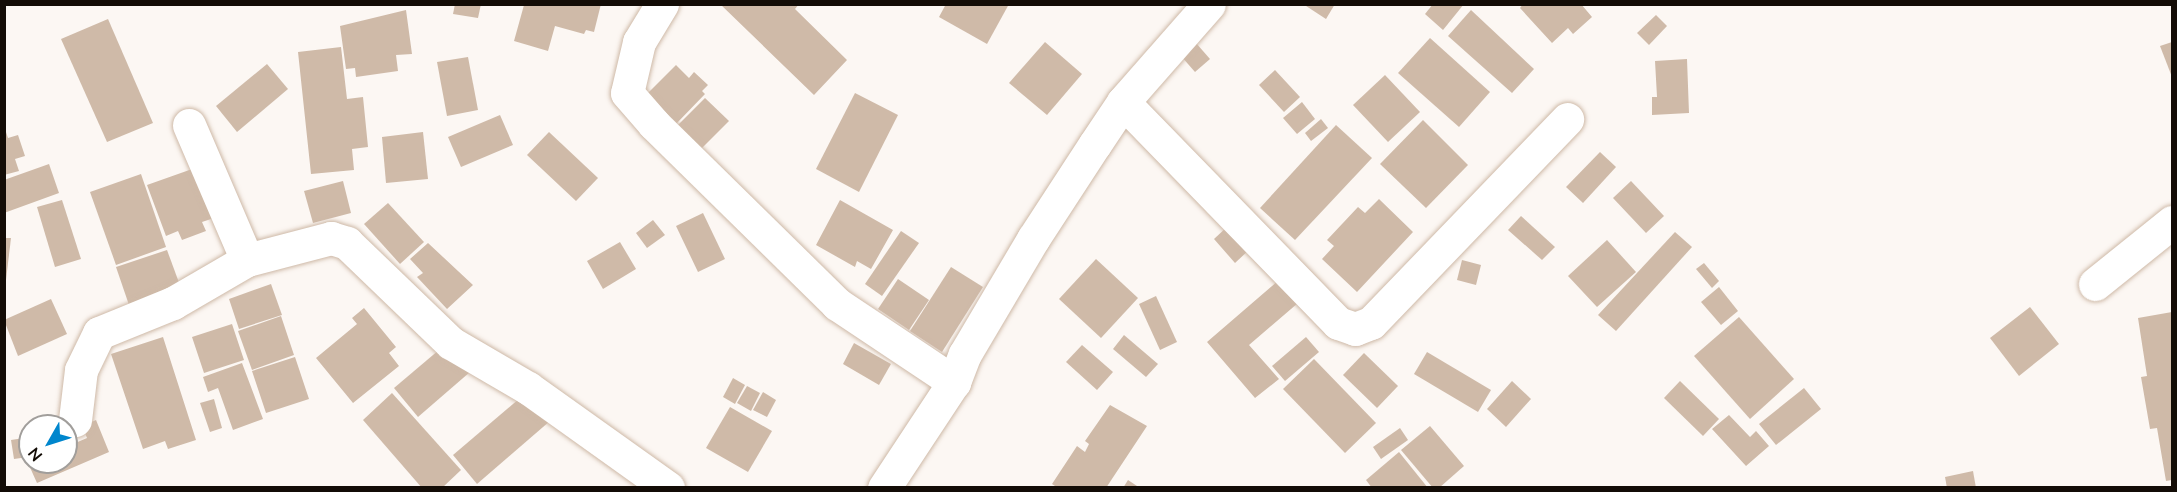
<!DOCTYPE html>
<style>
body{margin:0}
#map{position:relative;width:2177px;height:492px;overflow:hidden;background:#fcf7f3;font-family:"Nunito Sans",sans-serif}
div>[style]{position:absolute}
.building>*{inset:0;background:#cfbaa8}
.roads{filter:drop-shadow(0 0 2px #ceb9a7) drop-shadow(0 0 2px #ceb9a7)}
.minor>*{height:33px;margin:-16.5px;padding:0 16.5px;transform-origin:16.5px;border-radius:16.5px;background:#fff}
span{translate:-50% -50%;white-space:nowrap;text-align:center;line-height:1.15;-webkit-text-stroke:5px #fff;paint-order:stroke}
.frame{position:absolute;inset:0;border:6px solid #130c06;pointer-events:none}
.north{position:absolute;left:18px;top:414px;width:60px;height:60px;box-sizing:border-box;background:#fff;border:2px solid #a19e9b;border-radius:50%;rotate:231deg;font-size:16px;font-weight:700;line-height:24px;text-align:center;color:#130c06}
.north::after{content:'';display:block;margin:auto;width:21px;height:27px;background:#0086cd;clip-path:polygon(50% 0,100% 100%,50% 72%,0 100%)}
</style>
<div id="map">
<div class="building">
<i style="clip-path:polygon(455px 4px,481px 4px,478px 18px,453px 14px)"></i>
<i style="clip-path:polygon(537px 4px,601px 4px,594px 32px,586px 30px,584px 34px,555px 26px,548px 51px,514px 41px,524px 5px)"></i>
<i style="clip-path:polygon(720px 4px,799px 4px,795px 9px,847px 60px,814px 95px)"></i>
<i style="clip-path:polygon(946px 4px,1009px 4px,987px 44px,939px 17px)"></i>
<i style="clip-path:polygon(1303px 4px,1335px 4px,1326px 19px)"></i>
<i style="clip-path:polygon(1433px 4px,1464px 4px,1443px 30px,1425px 14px)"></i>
<i style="clip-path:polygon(1523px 4px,1581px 4px,1592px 17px,1573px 34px,1568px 28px,1552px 43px,1520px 8px)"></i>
<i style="clip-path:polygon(406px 10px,412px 54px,396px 55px,398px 71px,356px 77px,355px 68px,346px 69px,340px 26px)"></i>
<i style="clip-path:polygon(1471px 10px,1534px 69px,1512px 93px,1448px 36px)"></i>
<i style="clip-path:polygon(1656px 15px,1667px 26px,1649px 45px,1637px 33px)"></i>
<i style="clip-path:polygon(108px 19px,153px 123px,107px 142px,61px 39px)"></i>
<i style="clip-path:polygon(1430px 38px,1490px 92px,1459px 127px,1398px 73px)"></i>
<i style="clip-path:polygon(1045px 42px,1082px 74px,1047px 115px,1009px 83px)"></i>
<i style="clip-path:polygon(2172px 42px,2172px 77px,2160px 46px)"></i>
<i style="clip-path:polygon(1196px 43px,1210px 59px,1195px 72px,1181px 56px)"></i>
<i style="clip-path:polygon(341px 47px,347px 99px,363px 97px,368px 147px,352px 149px,354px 170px,311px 174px,298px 52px)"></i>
<i style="clip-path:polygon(468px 57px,478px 110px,447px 116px,437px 62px)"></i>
<i style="clip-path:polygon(1687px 59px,1689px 113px,1652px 115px,1652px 97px,1657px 97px,1655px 61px)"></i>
<i style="clip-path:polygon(267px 64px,288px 89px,237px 132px,216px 106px)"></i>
<i style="clip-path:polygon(676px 65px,689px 78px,694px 72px,708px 85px,702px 91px,705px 94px,676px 124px,646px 95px)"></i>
<i style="clip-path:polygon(1275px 70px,1300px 97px,1284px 112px,1259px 85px)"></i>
<i style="clip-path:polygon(1385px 75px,1420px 112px,1388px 142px,1353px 105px)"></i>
<i style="clip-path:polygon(855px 93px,898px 115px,859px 192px,816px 169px)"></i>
<i style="clip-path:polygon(705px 98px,729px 121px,700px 150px,676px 127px)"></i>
<i style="clip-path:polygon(1302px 102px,1315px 119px,1297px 134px,1283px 118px)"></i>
<i style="clip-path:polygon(500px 115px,513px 145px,461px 167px,448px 137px)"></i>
<i style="clip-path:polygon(1321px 119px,1328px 128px,1311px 141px,1305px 133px)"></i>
<i style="clip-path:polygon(1423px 120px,1468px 165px,1426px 208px,1380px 164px)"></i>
<i style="clip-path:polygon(1336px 125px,1372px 158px,1295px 240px,1260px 208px)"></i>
<i style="clip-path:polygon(5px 129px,8px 138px,18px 135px,25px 156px,15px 159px,19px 171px,4px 175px)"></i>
<i style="clip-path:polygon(423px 132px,428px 179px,386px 183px,382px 137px)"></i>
<i style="clip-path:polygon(549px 132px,598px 178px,576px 201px,527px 155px)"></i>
<i style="clip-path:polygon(1600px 152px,1616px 167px,1583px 203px,1566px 187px)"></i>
<i style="clip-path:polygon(49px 164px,59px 193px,4px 213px,4px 180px)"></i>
<i style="clip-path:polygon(195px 168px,214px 218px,202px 222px,206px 231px,182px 240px,178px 231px,166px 236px,147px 185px)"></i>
<i style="clip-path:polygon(141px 174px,166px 247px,116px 265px,90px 192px)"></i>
<i style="clip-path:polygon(343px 181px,351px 213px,313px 223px,304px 191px)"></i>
<i style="clip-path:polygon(1631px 181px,1664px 216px,1646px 233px,1613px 198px)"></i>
<i style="clip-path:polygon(1379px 199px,1413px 232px,1357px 292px,1322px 259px,1334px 246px,1327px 240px,1358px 207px,1365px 213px)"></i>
<i style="clip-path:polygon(62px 200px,81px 259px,55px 267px,37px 207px)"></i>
<i style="clip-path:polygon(840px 200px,893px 230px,871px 269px,857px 261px,855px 267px,816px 245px)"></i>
<i style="clip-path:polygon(388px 203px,424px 242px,400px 264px,364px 224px)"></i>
<i style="clip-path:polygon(703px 213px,725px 259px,698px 272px,676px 226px)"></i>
<i style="clip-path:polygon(1521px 216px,1555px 247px,1542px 260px,1508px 230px)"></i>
<i style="clip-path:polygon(653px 220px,665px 235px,647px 248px,636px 233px)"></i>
<i style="clip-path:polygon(1228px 226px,1250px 249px,1235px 263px,1214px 239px)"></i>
<i style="clip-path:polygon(901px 231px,919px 243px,882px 296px,865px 284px)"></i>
<i style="clip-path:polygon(1675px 232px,1692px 247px,1616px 331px,1598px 315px)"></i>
<i style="clip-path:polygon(4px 238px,11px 238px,6px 280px,4px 280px)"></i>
<i style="clip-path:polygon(1607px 240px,1636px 272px,1597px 307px,1568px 276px)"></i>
<i style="clip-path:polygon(620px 242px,636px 269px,603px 289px,587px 261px)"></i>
<i style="clip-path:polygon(428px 243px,473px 285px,447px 309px,417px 277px,423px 273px,410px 259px)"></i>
<i style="clip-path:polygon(167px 250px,181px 288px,129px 305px,116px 267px)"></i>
<i style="clip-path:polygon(1096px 259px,1138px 298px,1101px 338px,1059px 299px)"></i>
<i style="clip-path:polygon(1462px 260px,1481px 265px,1476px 285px,1457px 280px)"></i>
<i style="clip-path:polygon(1704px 263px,1719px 281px,1712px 288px,1696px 269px)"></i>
<i style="clip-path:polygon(951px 267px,983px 287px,942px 352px,910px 331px)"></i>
<i style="clip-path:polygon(898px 279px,929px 300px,909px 330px,878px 309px)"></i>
<i style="clip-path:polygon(1279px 280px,1298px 303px,1249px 345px,1279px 379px,1255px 398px,1207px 342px)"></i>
<i style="clip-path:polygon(271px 284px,282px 315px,239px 329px,229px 299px)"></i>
<i style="clip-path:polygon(1719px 287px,1738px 311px,1721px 325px,1701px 302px)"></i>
<i style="clip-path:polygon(1156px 296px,1177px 342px,1160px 350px,1139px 304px)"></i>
<i style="clip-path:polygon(51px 299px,67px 334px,18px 356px,4px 320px)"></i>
<i style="clip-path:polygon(2030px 307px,2059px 344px,2019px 376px,1990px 338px)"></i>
<i style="clip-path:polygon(364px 308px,396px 347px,389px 353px,399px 366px,353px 403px,316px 358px,357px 324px,352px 318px)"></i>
<i style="clip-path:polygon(2172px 312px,2172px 480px,2166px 481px,2157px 428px,2150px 429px,2141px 377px,2147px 376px,2138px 318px)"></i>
<i style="clip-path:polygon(281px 316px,294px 355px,252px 370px,238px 331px)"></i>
<i style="clip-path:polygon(1739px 317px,1794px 379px,1750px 419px,1694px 356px)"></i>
<i style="clip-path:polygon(232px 324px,244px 360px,204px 373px,192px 337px)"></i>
<i style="clip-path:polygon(1124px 335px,1158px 364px,1146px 377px,1113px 349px)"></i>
<i style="clip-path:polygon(163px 337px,196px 440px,168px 449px,165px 441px,143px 449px,111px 354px)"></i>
<i style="clip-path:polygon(1306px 337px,1319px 352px,1285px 381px,1272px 366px)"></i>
<i style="clip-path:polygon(854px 343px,891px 364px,879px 385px,843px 364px)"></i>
<i style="clip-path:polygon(446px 344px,470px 372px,418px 417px,394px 388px)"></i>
<i style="clip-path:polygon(1082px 345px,1113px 372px,1097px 390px,1066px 362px)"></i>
<i style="clip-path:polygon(1427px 352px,1491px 390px,1478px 412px,1414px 374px)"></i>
<i style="clip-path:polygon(1364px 353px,1398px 386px,1377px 408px,1343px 375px)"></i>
<i style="clip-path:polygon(295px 357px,309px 399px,266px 413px,252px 371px)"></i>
<i style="clip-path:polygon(1314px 359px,1376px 423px,1345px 453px,1283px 389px)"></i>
<i style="clip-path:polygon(242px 363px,263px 419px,233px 430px,218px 388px,208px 392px,203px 377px)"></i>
<i style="clip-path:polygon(733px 378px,745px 385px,735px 404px,723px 397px)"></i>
<i style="clip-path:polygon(1512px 381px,1531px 399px,1506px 427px,1487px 409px)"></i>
<i style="clip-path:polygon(1680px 381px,1719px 419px,1703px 436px,1664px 398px)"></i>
<i style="clip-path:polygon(747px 386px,760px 393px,751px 411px,737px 403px)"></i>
<i style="clip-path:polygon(1804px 388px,1821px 409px,1776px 445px,1759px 424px)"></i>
<i style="clip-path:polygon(763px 392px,776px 400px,767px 417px,753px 410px)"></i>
<i style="clip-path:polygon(392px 393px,461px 470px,442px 488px,422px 488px,363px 420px)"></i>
<i style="clip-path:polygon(526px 393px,550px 421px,477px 484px,453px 455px)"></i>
<i style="clip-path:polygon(214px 399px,222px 428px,210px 432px,200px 403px)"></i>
<i style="clip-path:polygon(1110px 405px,1147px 426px,1106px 488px,1058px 488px,1052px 484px,1077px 446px,1085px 452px,1089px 444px,1085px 441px)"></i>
<i style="clip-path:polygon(730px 407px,772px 431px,748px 472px,706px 448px)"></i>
<i style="clip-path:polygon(1729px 415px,1750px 437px,1756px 431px,1769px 446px,1746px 466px,1712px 429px)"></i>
<i style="clip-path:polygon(96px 420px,109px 452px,37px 483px,28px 463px,66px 462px,66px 447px,87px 438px,82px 426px)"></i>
<i style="clip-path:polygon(1430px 426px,1464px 466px,1439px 488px,1433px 488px,1401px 450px)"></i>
<i style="clip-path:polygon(1400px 428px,1408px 440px,1381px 459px,1373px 447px)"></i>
<i style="clip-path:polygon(24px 438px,28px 457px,14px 459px,11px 440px)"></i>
<i style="clip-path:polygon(1399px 452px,1428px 488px,1372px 488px,1366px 480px)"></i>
<i style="clip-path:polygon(1973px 471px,1976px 488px,1947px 488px,1945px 477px)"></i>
<i style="clip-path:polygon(1128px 480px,1140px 488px,1123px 488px)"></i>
</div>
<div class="roads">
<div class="minor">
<i style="left:662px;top:4px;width:44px;rotate:121.2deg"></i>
<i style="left:639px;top:42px;width:52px;rotate:103.2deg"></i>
<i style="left:627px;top:93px;width:41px;rotate:48.9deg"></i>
<i style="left:654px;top:124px;width:257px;rotate:44.5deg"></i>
<i style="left:837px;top:304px;width:141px;rotate:33.7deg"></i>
<i style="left:1123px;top:102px;width:308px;rotate:45.8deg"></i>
<i style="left:1338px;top:323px;width:18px;rotate:19deg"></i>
<i style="left:1355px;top:329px;width:17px;rotate:-21deg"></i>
<i style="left:1371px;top:323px;width:283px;rotate:-46.1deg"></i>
<i style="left:189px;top:125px;width:147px;rotate:66.8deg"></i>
<i style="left:247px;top:260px;width:87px;rotate:-14.7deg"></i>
<i style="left:331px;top:238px;width:17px;rotate:17deg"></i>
<i style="left:347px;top:243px;width:144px;rotate:43.9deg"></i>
<i style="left:451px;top:343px;width:89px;rotate:30.3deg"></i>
<i style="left:528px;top:388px;width:172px;rotate:35.5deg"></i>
<i style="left:2095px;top:284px;width:99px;rotate:-38.8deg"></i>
<i style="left:75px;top:420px;width:50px;rotate:-83.2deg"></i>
<i style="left:81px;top:370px;width:41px;rotate:-64.1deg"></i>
<i style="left:99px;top:333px;width:80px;rotate:-22.1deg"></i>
<i style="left:173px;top:303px;width:86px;rotate:-30.2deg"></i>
<i style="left:884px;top:488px;width:127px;rotate:-56.6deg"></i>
<i style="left:954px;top:382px;width:30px;rotate:-69deg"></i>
<i style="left:965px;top:354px;width:134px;rotate:-59.4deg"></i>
<i style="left:1033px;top:239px;width:113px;rotate:-56.9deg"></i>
<i style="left:1095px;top:144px;width:50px;rotate:-56.3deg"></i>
<i style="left:1123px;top:102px;width:130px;rotate:-48.7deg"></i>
</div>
</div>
<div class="frame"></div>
<div class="north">N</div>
</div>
